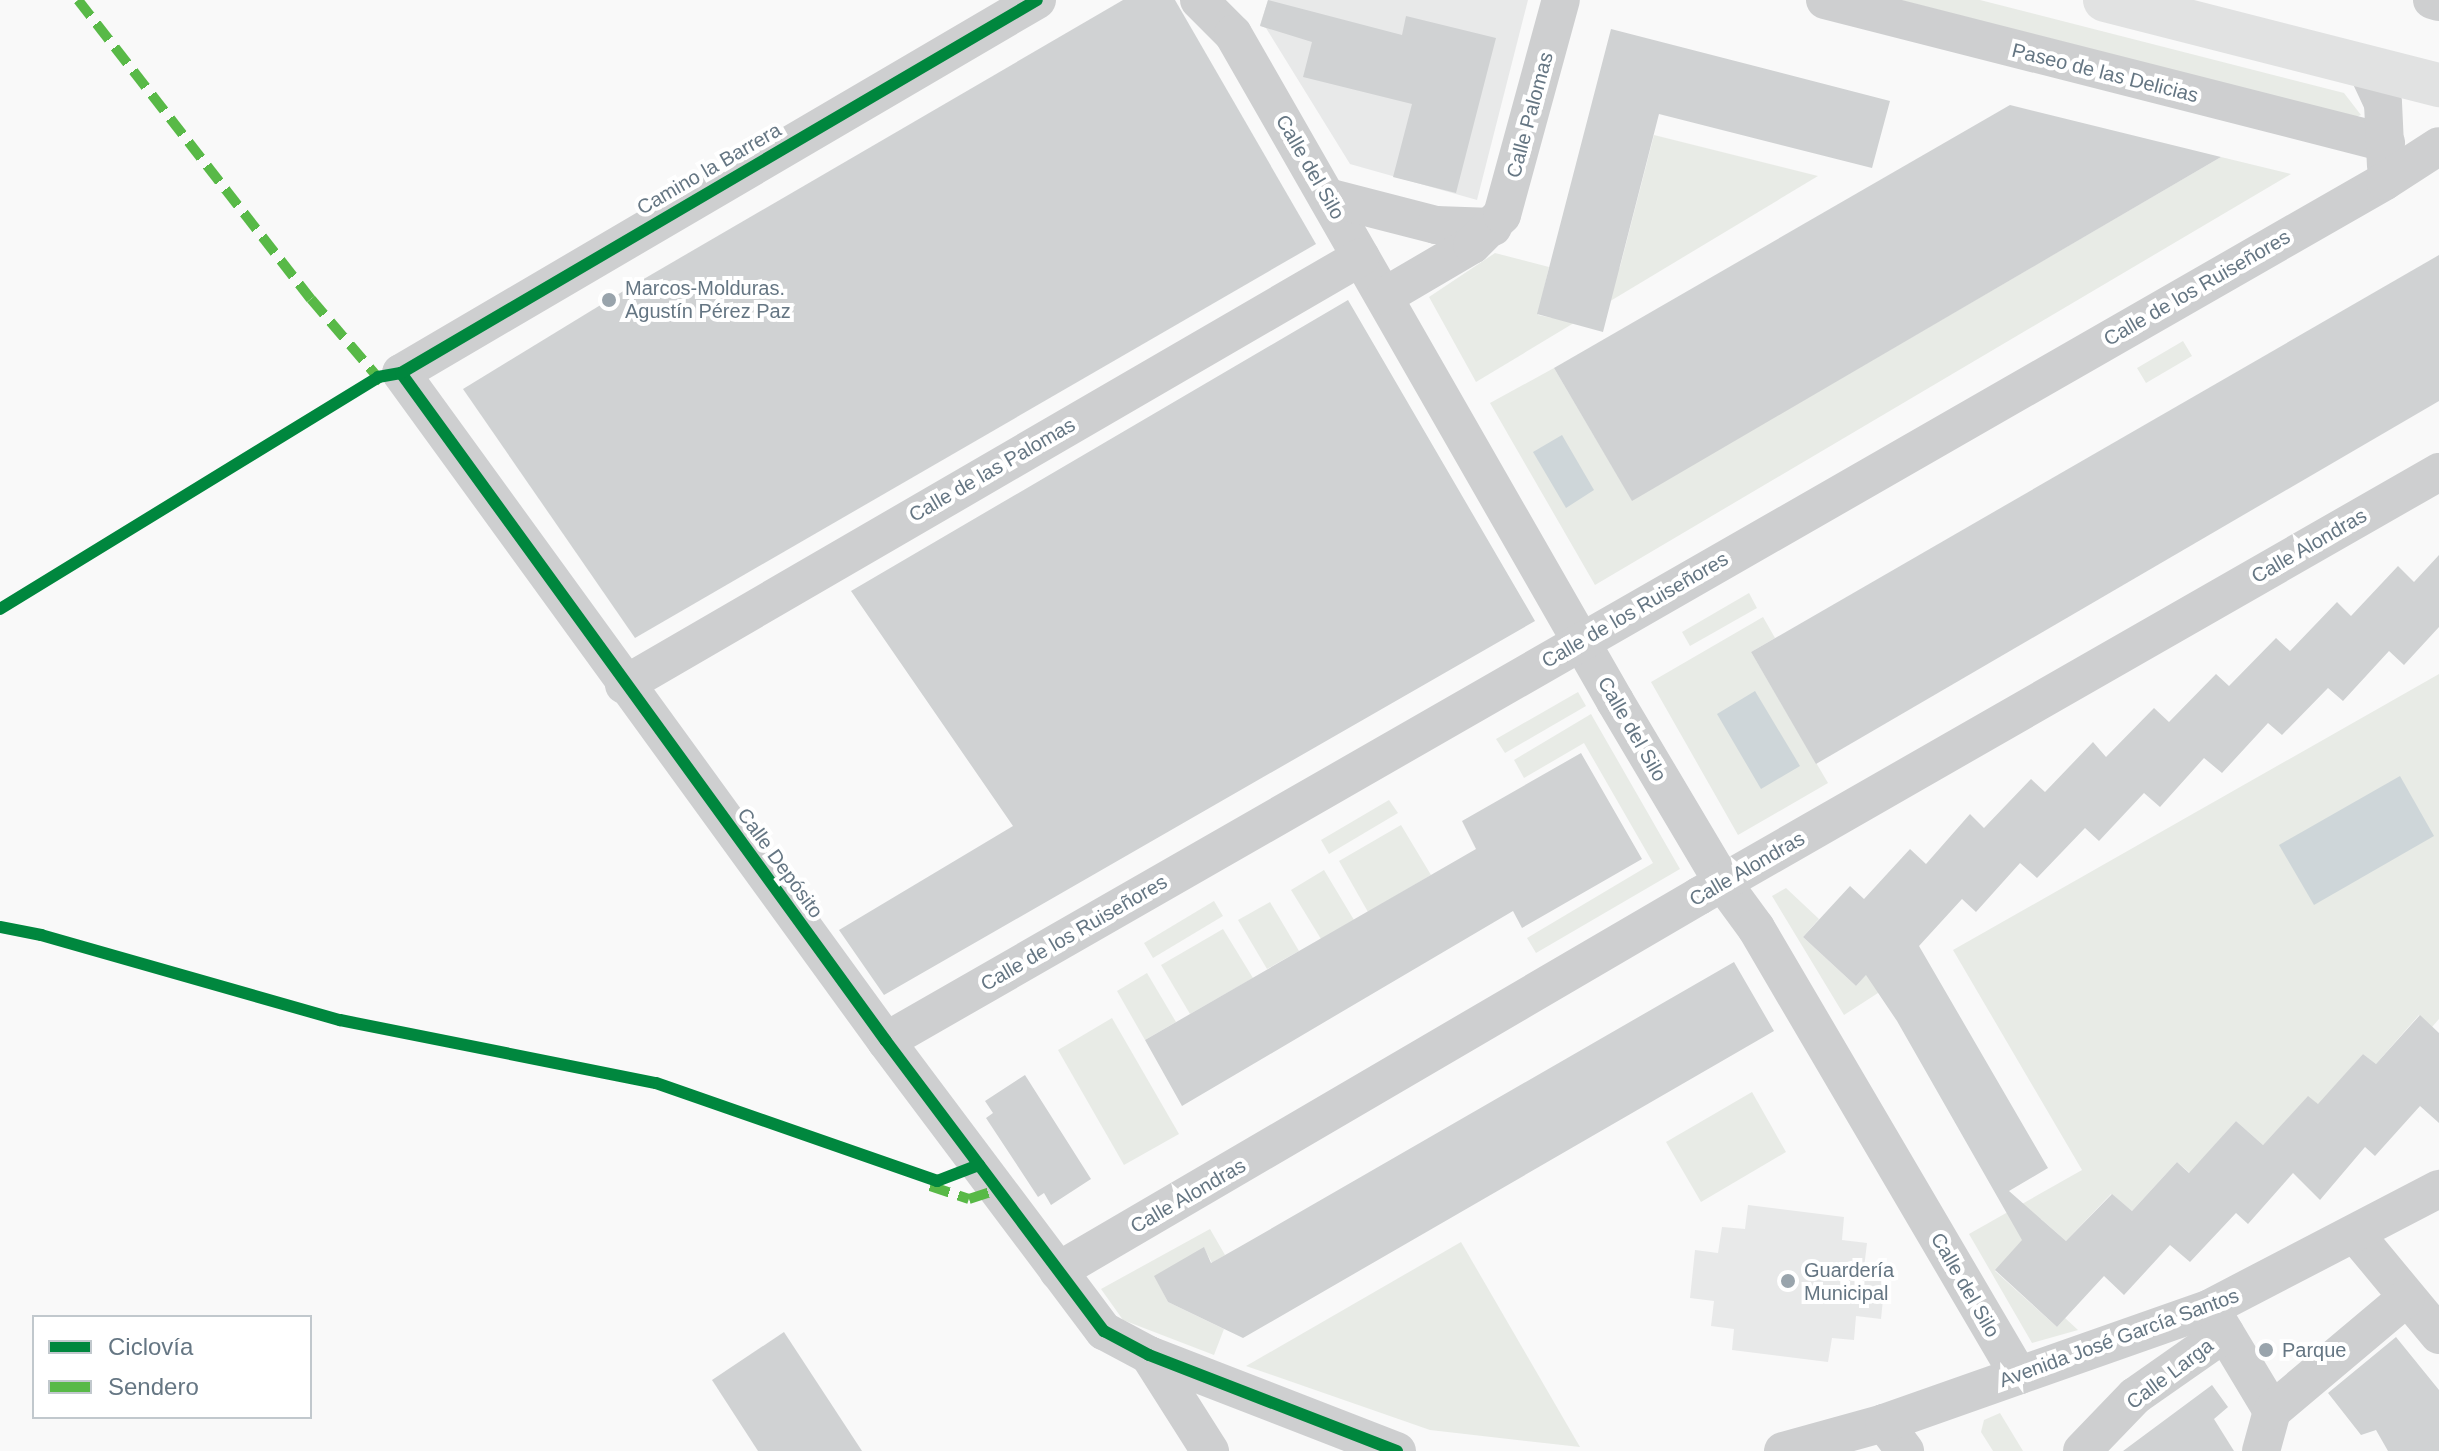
<!DOCTYPE html>
<meta charset="utf-8">
<style>
body{margin:0}
#map{position:relative;width:2439px;height:1451px;overflow:hidden;background:#f9f9f9;font-family:Arial,sans-serif}
div>[style]{position:absolute}
.built>*{inset:0;background:#e8e9e9}
.green>*{inset:0;background:#e8ebe6}
.water>*{inset:0;background:#ced6d9}
.building>*{inset:0;background:#d0d2d3}
.minor>*{height:38px;margin:-19px;padding:0 19px;transform-origin:19px;border-radius:19px;background:#cecfd0}
.major>*{height:44px;margin:-22px;padding:0 22px;transform-origin:22px;border-radius:22px;background:#e1e2e2}
.quiet>*{height:10px;margin-top:-5px;transform-origin:0;background:repeating-linear-gradient(90deg,#58b947 0 20px,transparent 0 30px)}
.cycleway>*{height:12px;margin:-6px;padding:0 6px;transform-origin:6px;border-radius:6px;background:#00873e}
.dots>*{width:22px;height:22px;translate:-50% -50%;box-sizing:border-box;border:4px solid #fff;border-radius:50%}
span{translate:-50% -50%;white-space:nowrap;text-align:center;line-height:1.15;-webkit-text-stroke:8px #fff;paint-order:stroke}
.street-label{font-size:20px;color:#657683}
.poi-label{font-size:20px;color:#657683}
.left{translate:0 -50%;text-align:left}
.legend{position:absolute;left:32px;top:1315px;width:280px;height:104px;box-sizing:border-box;background:#fff;border:2px solid #c1c8cd;margin:0;padding:10px 14px;list-style:none;font-size:24px;color:#657683}
.legend li{display:flex;align-items:center;gap:16px;height:40px}
.legend b{width:40px;border:2px solid #c1c8cd}
</style>
<div id="map">
<div class="built">
<i style="clip-path:polygon(1268px 0,1528px 0,1477px 200px,1350px 164px,1266px 28px,1260px 25px)"></i>
<i style="clip-path:polygon(1748px 1205px,1844px 1217px,1842px 1240px,1867px 1243px,1864px 1268px,1886px 1270px,1881px 1319px,1856px 1316px,1854px 1340px,1832px 1338px,1828px 1362px,1732px 1350px,1734px 1329px,1711px 1326px,1714px 1301px,1690px 1298px,1695px 1250px,1718px 1253px,1722px 1227px,1745px 1229px)"></i>
</div>
<div class="green">
<i style="clip-path:polygon(1900px 0,1980px 0,2344px 93px,2361px 115px,2356px 117px)"></i>
<i style="clip-path:polygon(1654px 135px,1818px 176px,1476px 382px,1429px 297px,1495px 253px,1549px 267px,1538px 315px,1552px 318px,1605px 284px,1620px 267px)"></i>
<i style="clip-path:polygon(2221px 157px,2291px 174px,1595px 585px,1490px 403px,1554px 368px,1632px 500px)"></i>
<i style="clip-path:polygon(2183px 341px,2192px 356px,2146px 383px,2137px 368px)"></i>
<i style="clip-path:polygon(1749px 593px,1757px 608px,1690px 646px,1682px 632px)"></i>
<i style="clip-path:polygon(1763px 617px,1775px 638px,1751px 652px,1828px 783px,1738px 835px,1651px 682px)"></i>
<i style="clip-path:polygon(2439px 674px,2439px 1019px,2432px 1027px,2419px 1015px,2376px 1064px,2363px 1054px,2319px 1105px,2308px 1097px,2263px 1145px,2236px 1121px,2190px 1173px,2177px 1162px,2132px 1211px,2111px 1194px,2066px 1241px,2041px 1219px,1995px 1271px,2057px 1327px,2065px 1318px,2078px 1330px,2032px 1343px,1969px 1234px,2082px 1170px,1953px 950px)"></i>
<i style="clip-path:polygon(1578px 692px,1586px 706px,1505px 753px,1496px 739px)"></i>
<i style="clip-path:polygon(1591px 714px,1680px 869px,1536px 953px,1527px 938px,1653px 863px,1584px 743px,1524px 778px,1514px 760px)"></i>
<i style="clip-path:polygon(1389px 800px,1398px 813px,1329px 854px,1321px 840px)"></i>
<i style="clip-path:polygon(1401px 825px,1431px 875px,1368px 912px,1339px 861px)"></i>
<i style="clip-path:polygon(1324px 870px,1354px 920px,1321px 939px,1291px 890px)"></i>
<i style="clip-path:polygon(1786px 888px,1819px 919px,1803px 937px,1856px 986px,1878px 961px,1878px 993px,1844px 1015px,1772px 896px)"></i>
<i style="clip-path:polygon(1214px 901px,1223px 916px,1153px 958px,1144px 943px)"></i>
<i style="clip-path:polygon(1270px 902px,1299px 951px,1267px 969px,1238px 920px)"></i>
<i style="clip-path:polygon(1223px 929px,1253px 978px,1190px 1014px,1161px 965px)"></i>
<i style="clip-path:polygon(1147px 973px,1176px 1022px,1145px 1040px,1117px 991px)"></i>
<i style="clip-path:polygon(1112px 1018px,1179px 1134px,1124px 1165px,1058px 1050px)"></i>
<i style="clip-path:polygon(1752px 1092px,1786px 1152px,1701px 1202px,1666px 1142px)"></i>
<i style="clip-path:polygon(1210px 1229px,1225px 1255px,1212px 1263px,1204px 1248px,1155px 1276px,1168px 1302px,1224px 1329px,1214px 1355px,1123px 1320px,1101px 1289px)"></i>
<i style="clip-path:polygon(1461px 1242px,1580px 1447px,1430px 1430px,1246px 1366px)"></i>
<i style="clip-path:polygon(2000px 1413px,2023px 1451px,1993px 1451px,1981px 1432px,1984px 1420px)"></i>
</div>
<div class="water">
<i style="clip-path:polygon(1562px 435px,1594px 490px,1566px 508px,1533px 452px)"></i>
<i style="clip-path:polygon(1755px 691px,1800px 766px,1761px 789px,1717px 714px)"></i>
<i style="clip-path:polygon(2400px 776px,2434px 836px,2314px 905px,2279px 845px)"></i>
</div>
<div class="building">
<i style="clip-path:polygon(1123px 0,1175px 0,1316px 244px,635px 638px,463px 389px,630px 287px)"></i>
<i style="clip-path:polygon(1268px 0,1402px 35px,1406px 16px,1496px 38px,1456px 193px,1393px 177px,1412px 104px,1303px 77px,1312px 42px,1260px 26px)"></i>
<i style="clip-path:polygon(1611px 29px,1890px 101px,1872px 168px,1659px 114px,1603px 332px,1537px 314px)"></i>
<i style="clip-path:polygon(2010px 105px,2221px 157px,1632px 501px,1554px 368px)"></i>
<i style="clip-path:polygon(2439px 255px,2439px 401px,1816px 764px,1751px 652px)"></i>
<i style="clip-path:polygon(1348px 300px,1535px 621px,884px 995px,839px 930px,1013px 826px,851px 591px)"></i>
<i style="clip-path:polygon(2439px 555px,2439px 627px,2404px 665px,2389px 651px,2343px 701px,2328px 688px,2282px 735px,2268px 723px,2222px 773px,2204px 758px,2160px 807px,2144px 793px,2099px 841px,2085px 828px,2037px 878px,2020px 863px,1976px 912px,1962px 899px,1919px 946px,2048px 1168px,2009px 1191px,2066px 1241px,2112px 1194px,2132px 1211px,2177px 1162px,2189px 1173px,2236px 1121px,2263px 1145px,2308px 1096px,2318px 1104px,2363px 1054px,2376px 1064px,2420px 1015px,2439px 1033px,2439px 1123px,2420px 1106px,2375px 1156px,2365px 1147px,2320px 1200px,2293px 1173px,2248px 1224px,2236px 1213px,2190px 1262px,2170px 1245px,2124px 1295px,2104px 1276px,2057px 1327px,1995px 1270px,2022px 1240px,1897px 1021px,1866px 975px,1856px 986px,1803px 937px,1850px 886px,1864px 899px,1910px 849px,1926px 864px,1970px 814px,1984px 828px,2031px 779px,2045px 792px,2093px 742px,2106px 757px,2154px 708px,2169px 722px,2216px 674px,2229px 686px,2276px 638px,2290px 651px,2337px 602px,2351px 616px,2398px 566px,2414px 582px)"></i>
<i style="clip-path:polygon(1581px 753px,1642px 859px,1522px 928px,1513px 911px,1182px 1106px,1145px 1040px,1476px 849px,1462px 821px)"></i>
<i style="clip-path:polygon(1734px 962px,1774px 1031px,1243px 1338px,1168px 1302px,1154px 1276px,1204px 1247px,1211px 1263px,1241px 1246px)"></i>
<i style="clip-path:polygon(1025px 1075px,1091px 1179px,1051px 1205px,1044px 1193px,1038px 1197px,986px 1118px,993px 1113px,985px 1101px)"></i>
<i style="clip-path:polygon(784px 1332px,862px 1451px,758px 1451px,712px 1380px)"></i>
<i style="clip-path:polygon(2396px 1337px,2439px 1390px,2439px 1451px,2388px 1451px,2376px 1430px,2361px 1435px,2328px 1393px)"></i>
<i style="clip-path:polygon(2212px 1385px,2228px 1407px,2214px 1419px,2234px 1451px,2123px 1451px)"></i>
</div>
<div class="minor">
<i style="left:1037px;top:0;width:737px;rotate:149.61deg"></i>
<i style="left:401px;top:373px;width:825px;rotate:54.02deg"></i>
<i style="left:886px;top:1041px;width:363px;rotate:53.1deg"></i>
<i style="left:1104px;top:1331px;width:51px;rotate:28.1deg"></i>
<i style="left:1149px;top:1355px;width:266px;rotate:21.2deg"></i>
<i style="left:1199px;top:0;width:48px;rotate:45deg"></i>
<i style="left:1233px;top:34px;width:769px;rotate:60.2deg"></i>
<i style="left:1615px;top:701px;width:212px;rotate:59.3deg"></i>
<i style="left:1723px;top:883px;width:56px;rotate:53.7deg"></i>
<i style="left:1756px;top:928px;width:519px;rotate:59.58deg"></i>
<i style="left:1825px;top:0;width:579px;rotate:14.3deg"></i>
<i style="left:2432px;top:0;width:7px;rotate:16deg"></i>
<i style="left:2366px;top:67px;width:40px;rotate:65deg"></i>
<i style="left:2383px;top:103px;width:63px;rotate:87.3deg"></i>
<i style="left:1327px;top:197px;width:113px;rotate:14.4deg"></i>
<i style="left:1436px;top:225px;width:57px;rotate:2deg"></i>
<i style="left:1385px;top:296px;width:101px;rotate:-30.4deg"></i>
<i style="left:1472px;top:245px;width:42px;rotate:-45deg"></i>
<i style="left:1502px;top:215px;width:223px;rotate:-74.7deg"></i>
<i style="left:624px;top:685px;width:852px;rotate:-30.15deg"></i>
<i style="left:886px;top:1041px;width:1728px;rotate:-29.84deg"></i>
<i style="left:2385px;top:181px;width:64px;rotate:-32.9deg"></i>
<i style="left:2356px;top:1235px;width:130px;rotate:50.3deg"></i>
<i style="left:1058px;top:1271px;width:743px;rotate:-30.33deg"></i>
<i style="left:1699px;top:896px;width:853px;rotate:-29.81deg"></i>
<i style="left:2212px;top:1311px;width:117px;rotate:59deg"></i>
<i style="left:1149px;top:1355px;width:114px;rotate:57.6deg"></i>
<i style="left:1884px;top:1423px;width:35px;rotate:53deg"></i>
<i style="left:1783px;top:1451px;width:105px;rotate:-15.5deg"></i>
<i style="left:1884px;top:1423px;width:346px;rotate:-19.4deg"></i>
<i style="left:2210px;top:1308px;width:258px;rotate:-27.5deg"></i>
<i style="left:2082px;top:1451px;width:76px;rotate:-46.1deg"></i>
<i style="left:2135px;top:1396px;width:110px;rotate:-35deg"></i>
<i style="left:2261px;top:1451px;width:41px;rotate:-74.6deg"></i>
<i style="left:2272px;top:1411px;width:175px;rotate:-40.1deg"></i>
</div>
<div class="major">
<i style="left:2105px;top:0;width:345px;rotate:14.3deg"></i>
</div>
<div class="quiet">
<i style="left:78px;top:0;width:379px;rotate:52.1deg"></i>
<i style="left:311px;top:299px;width:109px;rotate:49.5deg"></i>
<i style="left:930px;top:1186px;width:41px;rotate:18.4deg"></i>
<i style="left:969px;top:1199px;width:29px;rotate:-18deg"></i>
</div>
<div class="cycleway">
<i style="left:401px;top:373px;width:825px;rotate:54.02deg"></i>
<i style="left:886px;top:1041px;width:363px;rotate:53.1deg"></i>
<i style="left:1104px;top:1331px;width:51px;rotate:28.1deg"></i>
<i style="left:1149px;top:1355px;width:266px;rotate:21.2deg"></i>
<i style="left:0;top:609px;width:444px;rotate:-31.5deg"></i>
<i style="left:378px;top:377px;width:23px;rotate:-10deg"></i>
<i style="left:401px;top:373px;width:737px;rotate:-30.39deg"></i>
<i style="left:0;top:927px;width:42px;rotate:11deg"></i>
<i style="left:41px;top:935px;width:311px;rotate:15.9deg"></i>
<i style="left:340px;top:1020px;width:322px;rotate:11.3deg"></i>
<i style="left:656px;top:1083px;width:298px;rotate:19.2deg"></i>
<i style="left:937px;top:1181px;width:45px;rotate:-20.9deg"></i>
</div>
<div class="dots">
<i style="left:609px;top:300px;background:#99a4ac"></i>
<i style="left:1788px;top:1281px;background:#99a4ac"></i>
<i style="left:2266px;top:1350px;background:#99a4ac"></i>
</div>
<div class="street-label">
<span style="left:2105px;top:73px;rotate:14deg">Paseo de las Delicias</span>
<span style="left:1530px;top:115px;rotate:-75deg">Calle Palomas</span>
<span style="left:1310px;top:167px;rotate:60deg">Calle del Silo</span>
<span style="left:709px;top:169px;rotate:-30deg">Camino la Barrera</span>
<span style="left:2197px;top:288px;rotate:-30deg">Calle de los Ruiseñores</span>
<span style="left:992px;top:470px;rotate:-30deg">Calle de las Palomas</span>
<span style="left:2309px;top:546px;rotate:-30deg">Calle Alondras</span>
<span style="left:1635px;top:610px;rotate:-30deg">Calle de los Ruiseñores</span>
<span style="left:1632px;top:729px;rotate:60deg">Calle del Silo</span>
<span style="left:780px;top:863px;rotate:54deg">Calle Depósito</span>
<span style="left:1747px;top:869px;rotate:-30deg">Calle Alondras</span>
<span style="left:1074px;top:933px;rotate:-30deg">Calle de los Ruiseñores</span>
<span style="left:1188px;top:1196px;rotate:-30deg">Calle Alondras</span>
<span style="left:1965px;top:1285px;rotate:60deg">Calle del Silo</span>
<span style="left:2119px;top:1338px;rotate:-20deg">Avenida José García Santos</span>
<span style="left:2170px;top:1374px;rotate:-37deg">Calle Larga</span>
</div>
<div class="poi-label">
<span class="left" style="left:625px;top:300px">Marcos-Molduras.<br>Agustín Pérez Paz</span>
<span class="left" style="left:1804px;top:1282px">Guardería<br>Municipal</span>
<span class="left" style="left:2282px;top:1350px">Parque</span>
</div>
<ul class="legend">
<li><b style="height:10px;background:#00873e"></b>Ciclovía</li>
<li><b style="height:10px;background:#58b947"></b>Sendero</li>
</ul>
</div>
